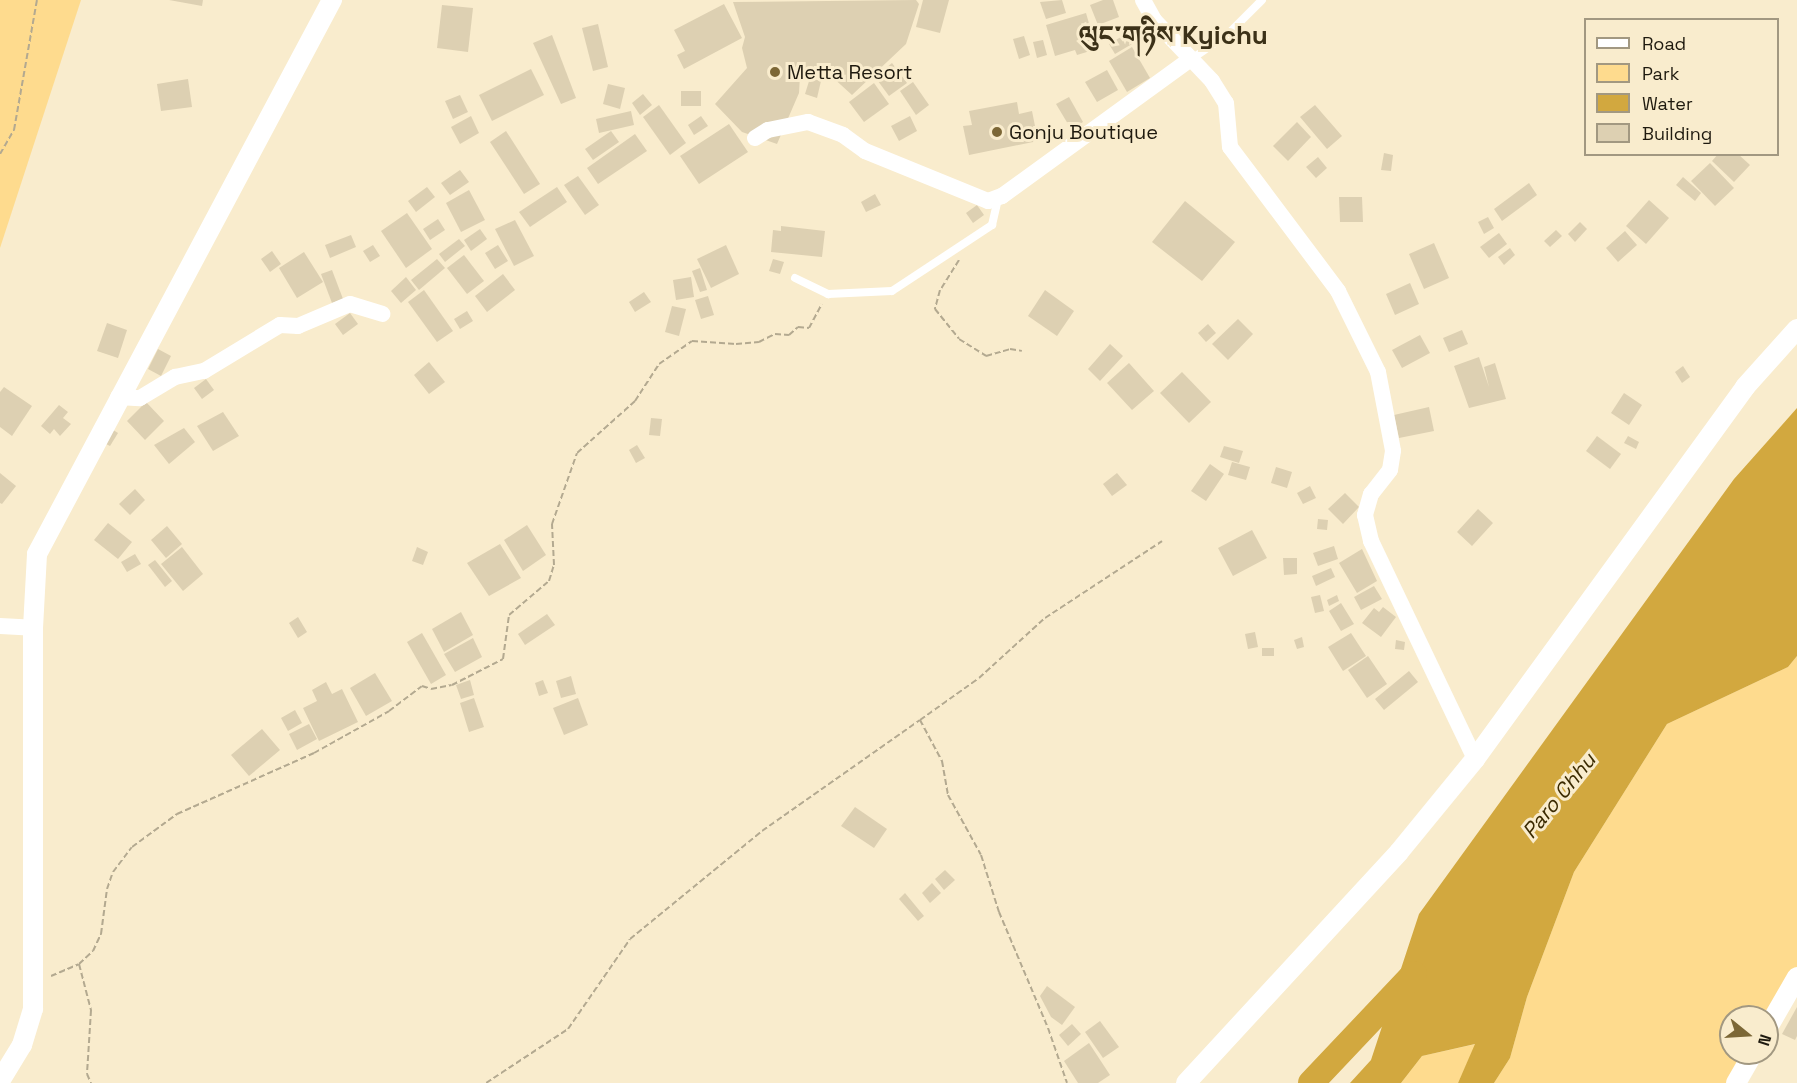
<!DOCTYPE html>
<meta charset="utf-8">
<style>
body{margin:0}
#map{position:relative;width:1797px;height:1083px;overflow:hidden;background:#f9eccd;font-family:"Space Grotesk","Noto Serif Tibetan",sans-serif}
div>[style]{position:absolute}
.green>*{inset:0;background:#fedb8e}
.water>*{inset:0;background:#d2a83f}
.river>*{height:26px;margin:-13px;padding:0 13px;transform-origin:13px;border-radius:13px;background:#d2a83f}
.building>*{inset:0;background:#ddd0b2}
.path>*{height:2px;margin-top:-1px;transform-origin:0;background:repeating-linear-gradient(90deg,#b3a990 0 6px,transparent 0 9px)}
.service>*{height:8px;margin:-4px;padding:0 4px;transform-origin:4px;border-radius:4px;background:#fff}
.minor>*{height:16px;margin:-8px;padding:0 8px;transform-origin:8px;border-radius:8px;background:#fff}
.tertiary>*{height:20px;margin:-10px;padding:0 10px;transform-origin:10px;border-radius:10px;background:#fff}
.dots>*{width:16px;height:16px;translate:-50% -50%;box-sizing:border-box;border:3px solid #f9eccd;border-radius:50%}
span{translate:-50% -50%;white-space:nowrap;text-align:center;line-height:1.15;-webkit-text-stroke:6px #f9eccd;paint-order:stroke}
.poi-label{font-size:20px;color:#1f1a0f}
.left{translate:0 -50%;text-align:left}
.water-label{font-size:21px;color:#3b2a00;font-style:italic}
.district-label{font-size:26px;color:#3c3118;font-weight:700}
.legend{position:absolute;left:1584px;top:18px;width:195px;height:138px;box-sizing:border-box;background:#f9eccd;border:2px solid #a29881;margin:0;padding:8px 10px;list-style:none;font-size:18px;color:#1f1a0f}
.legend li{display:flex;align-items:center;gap:12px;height:30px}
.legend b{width:30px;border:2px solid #a29881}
.north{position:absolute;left:1719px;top:1005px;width:60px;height:60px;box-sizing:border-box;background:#f9eccd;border:2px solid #a29881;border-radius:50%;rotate:108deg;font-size:16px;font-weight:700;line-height:24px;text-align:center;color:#1f1a0f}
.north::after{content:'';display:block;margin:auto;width:21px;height:27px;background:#7c6736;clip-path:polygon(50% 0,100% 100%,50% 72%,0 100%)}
</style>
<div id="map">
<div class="green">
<i style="clip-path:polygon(0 0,81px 0,0 248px)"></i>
<i style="clip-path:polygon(1797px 656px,1797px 995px,1767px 1048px,1767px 1017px,1731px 1017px,1731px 1053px,1764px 1053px,1747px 1083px,1494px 1083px,1510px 1058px,1527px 997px,1574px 872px,1667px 724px,1788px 667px)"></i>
<i style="clip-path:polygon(1476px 1044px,1458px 1083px,1401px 1083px,1422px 1056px)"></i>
</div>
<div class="water">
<i style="clip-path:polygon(1797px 408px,1797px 656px,1788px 667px,1667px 724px,1574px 872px,1527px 997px,1510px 1058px,1494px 1083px,1458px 1083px,1475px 1044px,1422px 1056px,1401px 1083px,1350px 1083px,1371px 1060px,1419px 914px,1734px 479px)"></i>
</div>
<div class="river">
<i style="left:1311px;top:1083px;width:150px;rotate:-46.6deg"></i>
</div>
<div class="building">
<i style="clip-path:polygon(169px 0,203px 0,202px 6px)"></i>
<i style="clip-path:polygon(916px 0,919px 4px,906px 44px,852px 95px,819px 65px,800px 76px,799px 93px,777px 144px,742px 132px,715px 104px,747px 68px,742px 48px,745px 37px,733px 2px)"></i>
<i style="clip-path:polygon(923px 0,949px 0,940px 33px,916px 27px)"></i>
<i style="clip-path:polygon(1062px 0,1066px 13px,1046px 19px,1040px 2px)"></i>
<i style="clip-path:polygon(1103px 0,1113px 0,1119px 17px,1098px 25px,1090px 5px)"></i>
<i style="clip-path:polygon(724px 4px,742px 38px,684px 69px,677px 55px,685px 51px,674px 30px)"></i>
<i style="clip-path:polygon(442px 5px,473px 8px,468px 52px,437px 48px)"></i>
<i style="clip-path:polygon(1086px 13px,1095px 44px,1089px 46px,1090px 51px,1077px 55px,1075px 50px,1055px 56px,1046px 25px)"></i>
<i style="clip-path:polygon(598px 24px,608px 67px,593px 71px,582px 28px)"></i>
<i style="clip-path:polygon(1126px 34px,1132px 44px,1115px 54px,1109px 44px)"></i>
<i style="clip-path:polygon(552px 35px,576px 98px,561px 104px,533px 43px)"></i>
<i style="clip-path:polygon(1024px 36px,1030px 55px,1019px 59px,1013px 39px)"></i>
<i style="clip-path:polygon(1043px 40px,1047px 55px,1037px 58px,1033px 42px)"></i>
<i style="clip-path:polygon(1132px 47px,1150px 78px,1127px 92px,1109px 61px)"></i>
<i style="clip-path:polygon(892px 63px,907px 83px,889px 96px,875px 77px)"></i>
<i style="clip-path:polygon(531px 69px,544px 95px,492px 121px,479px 95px)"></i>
<i style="clip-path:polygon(1107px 70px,1118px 90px,1097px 102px,1085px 82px)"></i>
<i style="clip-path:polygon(810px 78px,821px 81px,817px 98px,805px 94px)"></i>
<i style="clip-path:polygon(188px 79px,192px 107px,161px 111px,157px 84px)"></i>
<i style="clip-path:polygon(913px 82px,929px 105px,916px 115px,900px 91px)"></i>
<i style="clip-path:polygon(874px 83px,889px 104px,864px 122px,849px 102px)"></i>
<i style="clip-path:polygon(608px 84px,625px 88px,620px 109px,603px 104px)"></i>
<i style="clip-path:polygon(681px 91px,701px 91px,701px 106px,681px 106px)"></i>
<i style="clip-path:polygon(643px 94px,652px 105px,640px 115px,632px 103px)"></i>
<i style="clip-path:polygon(460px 95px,468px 112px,453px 119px,445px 101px)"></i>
<i style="clip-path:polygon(1069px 97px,1083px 122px,1071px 129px,1056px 104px)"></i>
<i style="clip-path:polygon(1017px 102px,1019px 114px,1032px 111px,1038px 141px,969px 155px,963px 126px,972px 125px,969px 111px)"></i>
<i style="clip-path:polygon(659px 105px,686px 143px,670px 155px,643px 117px)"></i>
<i style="clip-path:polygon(1315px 105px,1342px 136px,1327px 149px,1300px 117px)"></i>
<i style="clip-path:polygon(631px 111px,634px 125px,599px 133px,596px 119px)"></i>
<i style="clip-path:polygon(471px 116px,479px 133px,460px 144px,451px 127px)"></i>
<i style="clip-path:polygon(701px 116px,708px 126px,694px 135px,688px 125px)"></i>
<i style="clip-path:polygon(910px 116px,917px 131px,899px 141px,891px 126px)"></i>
<i style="clip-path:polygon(1297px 122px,1311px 137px,1288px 161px,1273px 146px)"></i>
<i style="clip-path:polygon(729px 124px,748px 152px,699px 184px,680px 156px)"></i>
<i style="clip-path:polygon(506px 131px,540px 184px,524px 194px,490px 142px)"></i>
<i style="clip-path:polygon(611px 131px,619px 142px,593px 160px,585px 149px)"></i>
<i style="clip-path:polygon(635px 134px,647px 151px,598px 184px,587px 168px)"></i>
<i style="clip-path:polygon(1384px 153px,1393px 155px,1391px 171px,1381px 170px)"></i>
<i style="clip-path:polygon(1718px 154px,1738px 154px,1750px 165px,1734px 182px,1712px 161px)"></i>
<i style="clip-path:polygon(1318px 157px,1327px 168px,1316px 178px,1306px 167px)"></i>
<i style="clip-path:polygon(1710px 163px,1734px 188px,1715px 206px,1691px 181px)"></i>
<i style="clip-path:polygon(460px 170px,469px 182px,450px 195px,441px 183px)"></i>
<i style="clip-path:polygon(578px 176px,599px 205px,585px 215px,564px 185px)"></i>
<i style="clip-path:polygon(1683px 177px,1701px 193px,1695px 201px,1676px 185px)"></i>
<i style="clip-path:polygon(1529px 183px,1537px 195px,1502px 221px,1494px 209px)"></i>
<i style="clip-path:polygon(427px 187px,435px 197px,416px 212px,408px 201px)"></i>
<i style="clip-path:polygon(557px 187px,567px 202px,530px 227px,519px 212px)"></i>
<i style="clip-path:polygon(469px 190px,485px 220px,461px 232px,446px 203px)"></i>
<i style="clip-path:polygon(875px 194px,881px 205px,866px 212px,861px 202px)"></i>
<i style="clip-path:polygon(1339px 197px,1362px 197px,1363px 222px,1340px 222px)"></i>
<i style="clip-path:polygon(1649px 200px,1669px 218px,1646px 244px,1626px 226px)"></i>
<i style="clip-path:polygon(1185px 201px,1235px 242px,1202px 281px,1152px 242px)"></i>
<i style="clip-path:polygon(977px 205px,984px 215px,973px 223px,966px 213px)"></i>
<i style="clip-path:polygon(407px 213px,432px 249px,406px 268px,381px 231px)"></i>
<i style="clip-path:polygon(1488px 217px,1494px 228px,1484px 234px,1478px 222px)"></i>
<i style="clip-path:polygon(438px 219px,445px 230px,430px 240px,423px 229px)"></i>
<i style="clip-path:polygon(515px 220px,534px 256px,514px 266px,495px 229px)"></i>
<i style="clip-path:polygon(1580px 222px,1587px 229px,1575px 242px,1568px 234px)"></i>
<i style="clip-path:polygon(781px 226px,825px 231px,822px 257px,771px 252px,773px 230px,781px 231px)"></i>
<i style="clip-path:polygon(480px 229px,487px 239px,471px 251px,464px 240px)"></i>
<i style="clip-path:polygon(1556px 230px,1562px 236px,1550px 247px,1544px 241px)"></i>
<i style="clip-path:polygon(1625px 231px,1637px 245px,1618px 262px,1606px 248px)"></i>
<i style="clip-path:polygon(1499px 233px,1507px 244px,1489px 258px,1480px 247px)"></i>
<i style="clip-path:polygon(351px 235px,356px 247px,330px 258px,325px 245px)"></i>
<i style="clip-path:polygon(459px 239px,465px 246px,445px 262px,439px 254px)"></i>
<i style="clip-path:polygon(1434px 243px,1449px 278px,1424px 289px,1409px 254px)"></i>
<i style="clip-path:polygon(373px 245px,380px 256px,370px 262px,363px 251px)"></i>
<i style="clip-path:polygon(498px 245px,508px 261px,495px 269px,485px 253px)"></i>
<i style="clip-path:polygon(726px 245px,739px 274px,711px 288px,697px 259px)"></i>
<i style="clip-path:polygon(1510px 248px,1515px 255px,1504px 265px,1498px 257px)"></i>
<i style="clip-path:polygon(272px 251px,281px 264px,270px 272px,261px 259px)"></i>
<i style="clip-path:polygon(304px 252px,323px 282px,297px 298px,279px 268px)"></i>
<i style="clip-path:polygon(464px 255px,484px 281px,467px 294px,447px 268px)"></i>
<i style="clip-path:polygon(437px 259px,445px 268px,419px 290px,411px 280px)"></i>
<i style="clip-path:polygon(773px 259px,784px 262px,780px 274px,769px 271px)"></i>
<i style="clip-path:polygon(700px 268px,707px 290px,700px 292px,692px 271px)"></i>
<i style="clip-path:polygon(332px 270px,343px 299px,332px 303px,321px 274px)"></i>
<i style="clip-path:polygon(503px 274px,515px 290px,487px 312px,475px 296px)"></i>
<i style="clip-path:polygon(406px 277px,416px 290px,401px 303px,391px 291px)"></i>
<i style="clip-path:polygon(691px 277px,694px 297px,676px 300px,673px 280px)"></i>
<i style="clip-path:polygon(1410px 283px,1419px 304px,1395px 315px,1386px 294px)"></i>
<i style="clip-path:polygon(424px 290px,453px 331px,437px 342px,408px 302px)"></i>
<i style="clip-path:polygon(1045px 290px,1074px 311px,1057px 336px,1028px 316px)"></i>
<i style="clip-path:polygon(644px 292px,651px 302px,635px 312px,629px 302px)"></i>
<i style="clip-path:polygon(708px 296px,714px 315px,701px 319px,695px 300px)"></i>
<i style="clip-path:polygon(672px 306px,686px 309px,679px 336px,665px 332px)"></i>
<i style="clip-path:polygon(467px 311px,473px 321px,460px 329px,454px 319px)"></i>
<i style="clip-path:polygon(350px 313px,358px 324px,343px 335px,335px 324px)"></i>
<i style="clip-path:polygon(1238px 319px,1253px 334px,1228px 360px,1212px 344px)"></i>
<i style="clip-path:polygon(107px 323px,127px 330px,118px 358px,97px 351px)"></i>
<i style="clip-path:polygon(1208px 324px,1216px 333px,1206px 342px,1198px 333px)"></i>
<i style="clip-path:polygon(1462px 330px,1468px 344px,1449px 352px,1443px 338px)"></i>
<i style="clip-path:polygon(1420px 335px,1430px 353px,1402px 368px,1392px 350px)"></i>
<i style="clip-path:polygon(1110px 344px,1123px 356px,1100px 381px,1088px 369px)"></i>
<i style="clip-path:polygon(158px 349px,171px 356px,161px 376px,148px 369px)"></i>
<i style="clip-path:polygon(1479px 357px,1489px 387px,1484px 367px,1495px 363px,1506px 399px,1469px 408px,1454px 366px)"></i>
<i style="clip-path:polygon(429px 362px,445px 382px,429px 394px,414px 375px)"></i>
<i style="clip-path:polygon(1129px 363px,1154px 391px,1132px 410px,1107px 383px)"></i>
<i style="clip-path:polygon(1683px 366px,1690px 377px,1682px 383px,1675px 372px)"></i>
<i style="clip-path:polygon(1182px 372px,1211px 402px,1189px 423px,1160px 393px)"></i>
<i style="clip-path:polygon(206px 379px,214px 390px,202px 399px,194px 388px)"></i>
<i style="clip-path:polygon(4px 387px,32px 406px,12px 436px,0 427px,0 392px)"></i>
<i style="clip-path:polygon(1624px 393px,1642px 405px,1629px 425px,1611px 413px)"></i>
<i style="clip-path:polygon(146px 402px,164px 421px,145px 440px,127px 421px)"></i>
<i style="clip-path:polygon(59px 405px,68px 412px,63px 418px,71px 424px,60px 436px,54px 429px,50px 434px,41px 426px)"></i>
<i style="clip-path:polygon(1429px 407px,1434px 431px,1399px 438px,1394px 415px)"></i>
<i style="clip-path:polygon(223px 412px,239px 436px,213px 451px,197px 426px)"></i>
<i style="clip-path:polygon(651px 418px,662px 419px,660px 436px,649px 435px)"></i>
<i style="clip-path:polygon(110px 428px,118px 433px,110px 446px,102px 442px)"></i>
<i style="clip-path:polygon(184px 428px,195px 442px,169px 464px,154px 445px)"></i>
<i style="clip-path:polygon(1597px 436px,1621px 454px,1610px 469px,1586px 451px)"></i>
<i style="clip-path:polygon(1628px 436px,1639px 442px,1636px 449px,1624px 443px)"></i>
<i style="clip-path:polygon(637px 445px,645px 458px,636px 463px,629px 450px)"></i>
<i style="clip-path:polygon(1224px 446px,1243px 451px,1239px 463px,1220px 457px)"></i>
<i style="clip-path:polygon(1232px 462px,1250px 467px,1246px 480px,1228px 475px)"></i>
<i style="clip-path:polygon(1210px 464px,1224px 474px,1206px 501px,1191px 491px)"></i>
<i style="clip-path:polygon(1276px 467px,1292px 472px,1287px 488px,1271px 483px)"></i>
<i style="clip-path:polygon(0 473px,16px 486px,2px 504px,0 503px)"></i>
<i style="clip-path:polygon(1117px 473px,1127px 485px,1112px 496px,1103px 484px)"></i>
<i style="clip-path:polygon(1310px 486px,1316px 498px,1303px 504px,1297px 493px)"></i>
<i style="clip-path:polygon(135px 489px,145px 500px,130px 515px,119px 504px)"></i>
<i style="clip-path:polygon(1345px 493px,1359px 507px,1343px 524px,1328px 509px)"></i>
<i style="clip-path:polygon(1478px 509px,1493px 523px,1472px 546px,1457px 532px)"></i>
<i style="clip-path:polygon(1318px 519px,1328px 520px,1327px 530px,1317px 529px)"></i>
<i style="clip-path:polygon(108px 523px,132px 542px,118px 559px,94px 540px)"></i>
<i style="clip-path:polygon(527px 525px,546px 555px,523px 571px,504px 540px)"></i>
<i style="clip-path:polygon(167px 526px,182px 544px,166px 558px,151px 540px)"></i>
<i style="clip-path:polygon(1252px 530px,1267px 558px,1233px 576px,1218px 548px)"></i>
<i style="clip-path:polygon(500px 544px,521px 578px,489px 596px,467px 563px)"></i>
<i style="clip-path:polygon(1334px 546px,1338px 559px,1318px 566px,1313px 553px)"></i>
<i style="clip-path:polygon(182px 547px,203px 574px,183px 591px,161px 564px)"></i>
<i style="clip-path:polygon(417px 547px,428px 552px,423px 565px,412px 561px)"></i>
<i style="clip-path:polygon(1362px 549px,1377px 581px,1357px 593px,1339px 563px)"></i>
<i style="clip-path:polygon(135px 554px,141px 564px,127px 572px,121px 562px)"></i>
<i style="clip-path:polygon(1283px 558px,1297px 558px,1297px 574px,1284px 575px)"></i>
<i style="clip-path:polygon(155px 560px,172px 581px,165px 587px,148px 565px)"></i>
<i style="clip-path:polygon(1331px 568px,1335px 577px,1316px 586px,1312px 576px)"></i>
<i style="clip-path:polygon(1374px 586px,1382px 599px,1361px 610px,1354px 597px)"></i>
<i style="clip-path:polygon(1320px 595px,1324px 611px,1315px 613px,1311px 597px)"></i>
<i style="clip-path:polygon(1337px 595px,1339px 601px,1329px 606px,1327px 600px)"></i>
<i style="clip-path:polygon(1341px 603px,1354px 624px,1341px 631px,1329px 611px)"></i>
<i style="clip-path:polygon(1383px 607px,1396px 617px,1381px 637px,1362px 623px,1374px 608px,1379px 612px)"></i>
<i style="clip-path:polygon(461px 612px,473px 635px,444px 652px,432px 629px)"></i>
<i style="clip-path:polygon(547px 614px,555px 625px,525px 645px,518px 634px)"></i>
<i style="clip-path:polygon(298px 617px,307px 632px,298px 638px,289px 623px)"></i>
<i style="clip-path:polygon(1255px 632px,1258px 647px,1248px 649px,1245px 634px)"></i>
<i style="clip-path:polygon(422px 633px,446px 675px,431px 684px,407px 642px)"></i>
<i style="clip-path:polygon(1351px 633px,1366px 656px,1343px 671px,1328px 647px)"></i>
<i style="clip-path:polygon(1302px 637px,1304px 647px,1297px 649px,1294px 640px)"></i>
<i style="clip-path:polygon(473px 638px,482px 657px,455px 672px,444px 654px)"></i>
<i style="clip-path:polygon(1396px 640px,1405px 642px,1404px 650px,1395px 649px)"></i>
<i style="clip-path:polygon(1262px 648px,1274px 648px,1274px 656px,1262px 656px)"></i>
<i style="clip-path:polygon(1368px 656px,1387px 684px,1367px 698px,1348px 670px)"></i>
<i style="clip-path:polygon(1409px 671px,1418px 682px,1384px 710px,1375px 699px)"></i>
<i style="clip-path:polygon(375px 673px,392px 701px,366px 716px,350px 688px)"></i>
<i style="clip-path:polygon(571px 676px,576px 694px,561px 698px,556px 681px)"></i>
<i style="clip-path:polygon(470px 680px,474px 695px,461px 699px,456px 685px)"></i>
<i style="clip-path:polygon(543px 680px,548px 693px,539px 696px,535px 683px)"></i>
<i style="clip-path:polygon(326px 682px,332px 694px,342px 689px,358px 722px,319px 741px,303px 708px,317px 701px,312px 690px)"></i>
<i style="clip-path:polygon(474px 698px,484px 727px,469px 732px,460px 703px)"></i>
<i style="clip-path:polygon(578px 698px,588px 725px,564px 735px,553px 708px)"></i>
<i style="clip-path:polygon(295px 710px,302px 723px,288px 731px,281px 718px)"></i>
<i style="clip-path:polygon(309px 724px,317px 739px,297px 750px,289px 734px)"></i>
<i style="clip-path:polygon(262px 729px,280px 750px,249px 776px,231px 755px)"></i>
<i style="clip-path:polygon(855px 807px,887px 829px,874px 848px,841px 826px)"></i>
<i style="clip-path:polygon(945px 870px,955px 880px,944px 890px,935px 879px)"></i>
<i style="clip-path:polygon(932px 883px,941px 893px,930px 903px,922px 893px)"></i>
<i style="clip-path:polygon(905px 893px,924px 916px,918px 921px,899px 899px)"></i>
<i style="clip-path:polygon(1047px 986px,1075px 1007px,1062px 1025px,1051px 1017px,1040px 996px)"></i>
<i style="clip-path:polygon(1797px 1007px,1797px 1036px,1795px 1040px,1782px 1034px)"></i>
<i style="clip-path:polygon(1100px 1021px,1119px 1047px,1103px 1058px,1085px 1032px)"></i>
<i style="clip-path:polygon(1072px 1024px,1081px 1034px,1068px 1046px,1059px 1035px)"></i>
<i style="clip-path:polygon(1089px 1043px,1110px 1075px,1098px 1083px,1078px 1083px,1064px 1061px)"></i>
</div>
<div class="path">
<i style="left:0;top:154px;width:28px;rotate:-60deg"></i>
<i style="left:14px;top:130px;width:132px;rotate:-80deg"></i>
<i style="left:959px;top:260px;width:36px;rotate:122deg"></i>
<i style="left:940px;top:290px;width:20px;rotate:105deg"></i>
<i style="left:935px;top:309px;width:38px;rotate:51deg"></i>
<i style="left:959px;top:339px;width:32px;rotate:32deg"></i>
<i style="left:986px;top:356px;width:25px;rotate:-16deg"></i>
<i style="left:1010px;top:349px;width:12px;rotate:9deg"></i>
<i style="left:920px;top:720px;width:72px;rotate:-35.4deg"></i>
<i style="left:979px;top:678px;width:89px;rotate:-42.3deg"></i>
<i style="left:1045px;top:618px;width:140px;rotate:-33.3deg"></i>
<i style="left:79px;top:964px;width:48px;rotate:75.4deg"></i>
<i style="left:91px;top:1010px;width:64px;rotate:93.6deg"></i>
<i style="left:87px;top:1074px;width:10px;rotate:66deg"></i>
<i style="left:51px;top:976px;width:30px;rotate:-23deg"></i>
<i style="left:79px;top:964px;width:19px;rotate:-43deg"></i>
<i style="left:93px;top:951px;width:19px;rotate:-65deg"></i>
<i style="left:101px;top:934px;width:45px;rotate:-82.4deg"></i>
<i style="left:107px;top:889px;width:18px;rotate:-71deg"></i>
<i style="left:113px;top:872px;width:31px;rotate:-53deg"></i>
<i style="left:132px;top:847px;width:56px;rotate:-36.3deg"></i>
<i style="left:177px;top:814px;width:150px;rotate:-24deg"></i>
<i style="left:314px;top:753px;width:86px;rotate:-29.2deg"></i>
<i style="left:389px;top:711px;width:41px;rotate:-37.1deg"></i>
<i style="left:422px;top:686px;width:9px;rotate:18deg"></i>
<i style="left:431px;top:689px;width:21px;rotate:-11deg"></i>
<i style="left:452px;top:685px;width:57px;rotate:-27deg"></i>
<i style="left:503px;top:659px;width:44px;rotate:-82.2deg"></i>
<i style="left:509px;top:615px;width:52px;rotate:-40.4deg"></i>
<i style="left:549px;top:581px;width:17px;rotate:-73deg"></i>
<i style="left:554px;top:565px;width:41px;rotate:-92.8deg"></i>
<i style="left:552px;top:524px;width:75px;rotate:-70.6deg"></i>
<i style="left:577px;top:453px;width:78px;rotate:-41.9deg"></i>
<i style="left:635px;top:401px;width:44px;rotate:-57deg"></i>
<i style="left:659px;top:364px;width:40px;rotate:-34.9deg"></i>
<i style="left:692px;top:341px;width:44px;rotate:3.9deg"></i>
<i style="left:736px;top:344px;width:23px;rotate:-5deg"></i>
<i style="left:759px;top:342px;width:18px;rotate:-27deg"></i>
<i style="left:775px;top:334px;width:14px;rotate:4deg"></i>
<i style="left:789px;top:335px;width:12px;rotate:-42deg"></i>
<i style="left:798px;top:327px;width:11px;rotate:5deg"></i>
<i style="left:809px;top:328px;width:27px;rotate:-62deg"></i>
<i style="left:486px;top:1083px;width:98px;rotate:-33.4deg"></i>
<i style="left:568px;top:1029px;width:109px;rotate:-55.4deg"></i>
<i style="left:630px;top:939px;width:171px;rotate:-39.3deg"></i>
<i style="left:762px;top:831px;width:193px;rotate:-35.1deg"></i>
<i style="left:920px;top:720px;width:47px;rotate:61.8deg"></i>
<i style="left:942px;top:761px;width:35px;rotate:80deg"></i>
<i style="left:948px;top:795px;width:68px;rotate:61.2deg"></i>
<i style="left:981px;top:855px;width:60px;rotate:72.5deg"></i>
<i style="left:999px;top:912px;width:126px;rotate:67.1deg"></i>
<i style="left:1048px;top:1028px;width:58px;rotate:70.9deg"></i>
</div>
<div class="service">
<i style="left:1190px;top:60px;width:46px;rotate:-34.4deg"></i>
<i style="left:1228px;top:34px;width:48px;rotate:-45deg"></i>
<i style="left:795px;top:278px;width:37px;rotate:26deg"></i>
<i style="left:828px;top:294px;width:64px;rotate:-2.7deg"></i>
<i style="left:892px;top:291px;width:120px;rotate:-33.4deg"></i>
<i style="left:992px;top:225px;width:28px;rotate:-77deg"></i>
</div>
<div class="minor">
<i style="left:1143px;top:0;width:23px;rotate:61deg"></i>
<i style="left:1154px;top:20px;width:84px;rotate:46.4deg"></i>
<i style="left:1212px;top:81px;width:26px;rotate:58deg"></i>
<i style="left:1226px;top:103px;width:44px;rotate:84.8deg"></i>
<i style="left:1230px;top:147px;width:180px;rotate:53.1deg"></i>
<i style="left:1338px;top:291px;width:90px;rotate:63.7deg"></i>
<i style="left:1378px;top:372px;width:80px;rotate:79.2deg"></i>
<i style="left:1393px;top:451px;width:19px;rotate:99deg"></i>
<i style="left:1390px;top:470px;width:31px;rotate:128deg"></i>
<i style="left:1371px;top:494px;width:22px;rotate:106deg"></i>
<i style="left:1365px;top:515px;width:27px;rotate:77deg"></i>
<i style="left:1371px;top:541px;width:242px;rotate:64.5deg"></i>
<i style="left:755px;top:138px;width:15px;rotate:-32deg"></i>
<i style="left:768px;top:130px;width:41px;rotate:-11.3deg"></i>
<i style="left:808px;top:122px;width:37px;rotate:20deg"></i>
<i style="left:843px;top:135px;width:27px;rotate:36deg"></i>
<i style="left:865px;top:151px;width:133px;rotate:22.1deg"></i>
<i style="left:988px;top:201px;width:15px;rotate:-20deg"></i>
<i style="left:1002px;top:196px;width:231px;rotate:-36deg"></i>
<i style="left:118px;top:397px;width:22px;rotate:3deg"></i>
<i style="left:140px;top:398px;width:41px;rotate:-31deg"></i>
<i style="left:175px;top:377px;width:30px;rotate:-12deg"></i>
<i style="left:204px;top:371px;width:89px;rotate:-31.2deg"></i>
<i style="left:280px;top:325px;width:18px;rotate:3deg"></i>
<i style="left:298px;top:326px;width:56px;rotate:-22.9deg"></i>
<i style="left:350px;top:304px;width:34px;rotate:17deg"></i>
<i style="left:0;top:626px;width:33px;rotate:3deg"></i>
</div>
<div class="tertiary">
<i style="left:1767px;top:1029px;width:60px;rotate:-60deg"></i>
<i style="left:0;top:1081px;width:42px;rotate:-58.6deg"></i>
<i style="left:22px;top:1045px;width:38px;rotate:-73deg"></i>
<i style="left:33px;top:1009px;width:381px;rotate:-90deg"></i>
<i style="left:33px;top:628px;width:74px;rotate:-86.9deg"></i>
<i style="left:37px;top:554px;width:628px;rotate:-61.97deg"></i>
<i style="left:1186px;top:1083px;width:314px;rotate:-47.3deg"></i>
<i style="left:1399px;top:852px;width:120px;rotate:-50.7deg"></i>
<i style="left:1475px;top:759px;width:460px;rotate:-54deg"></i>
<i style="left:1745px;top:387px;width:78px;rotate:-48.1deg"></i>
<i style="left:1736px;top:1083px;width:34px;rotate:-60deg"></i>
</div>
<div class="dots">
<i style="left:775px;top:72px;background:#7c6736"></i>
<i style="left:997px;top:132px;background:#7c6736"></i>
</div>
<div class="poi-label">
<span class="left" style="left:787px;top:72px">Metta Resort</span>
<span class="left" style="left:1009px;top:132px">Gonju Boutique</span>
</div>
<div class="water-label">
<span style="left:1559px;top:796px;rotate:-51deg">Paro Chhu</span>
</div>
<div class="district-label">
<span style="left:1173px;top:36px">ལུང་གཉིས་Kyichu</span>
</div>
<ul class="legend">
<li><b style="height:8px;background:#fff"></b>Road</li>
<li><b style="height:16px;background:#fedb8e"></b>Park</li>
<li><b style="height:16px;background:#d2a83f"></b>Water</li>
<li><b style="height:16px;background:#ddd0b2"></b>Building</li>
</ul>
<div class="north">N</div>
</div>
